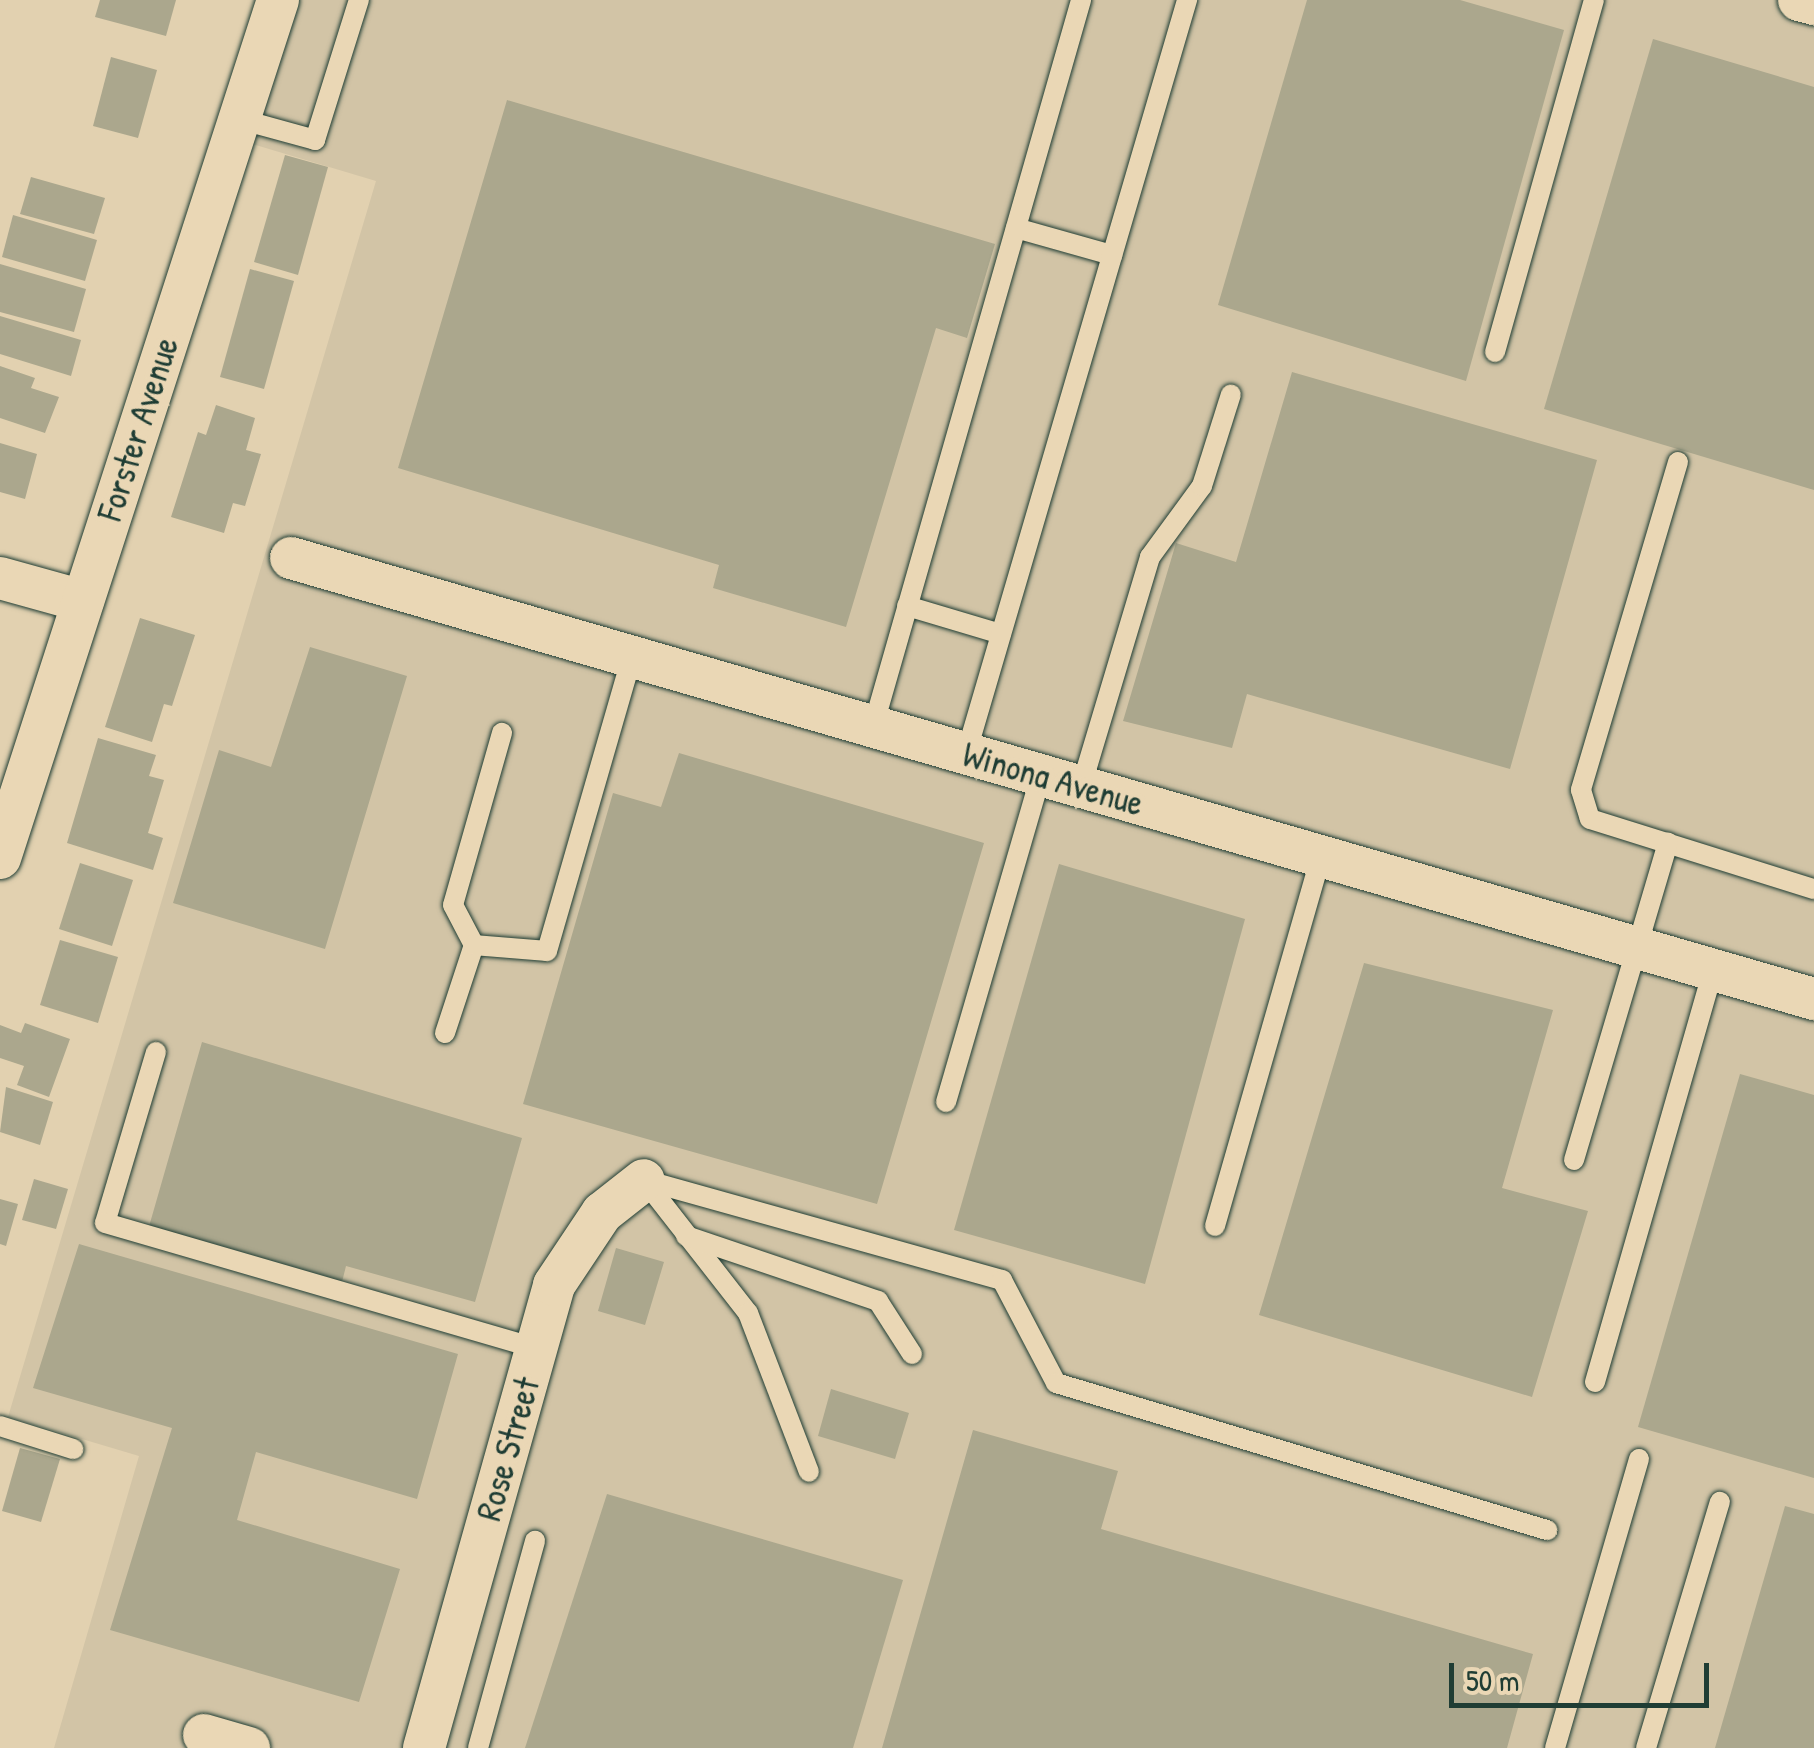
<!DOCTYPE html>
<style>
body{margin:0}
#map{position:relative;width:1814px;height:1748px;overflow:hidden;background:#e2d1b0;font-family:"Patrick Hand",sans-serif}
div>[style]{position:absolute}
.built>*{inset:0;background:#d2c4a6}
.building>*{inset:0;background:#aba78d}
.roads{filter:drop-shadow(0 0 2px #1f3d34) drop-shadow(0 0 2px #1f3d34)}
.lane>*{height:20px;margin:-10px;padding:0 10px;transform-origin:10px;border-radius:10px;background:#ead7b5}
.street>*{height:42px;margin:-21px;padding:0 21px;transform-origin:21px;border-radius:21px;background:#ead7b5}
span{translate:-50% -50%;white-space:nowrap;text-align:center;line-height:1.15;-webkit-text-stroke:10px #ead7b5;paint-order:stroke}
.street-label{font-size:35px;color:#1f3d34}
.scale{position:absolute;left:1449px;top:1663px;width:260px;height:45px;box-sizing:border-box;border:5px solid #1f3d34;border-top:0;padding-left:12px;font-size:30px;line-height:35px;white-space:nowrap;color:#1f3d34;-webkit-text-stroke:8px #ead7b5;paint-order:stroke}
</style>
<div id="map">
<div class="built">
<i style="clip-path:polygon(297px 0,1814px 0,1814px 1748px,54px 1748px,139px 1456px,8px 1417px,376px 181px,252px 144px)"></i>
</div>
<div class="building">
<i style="clip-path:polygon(100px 0,176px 0,166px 36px,95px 17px)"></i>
<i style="clip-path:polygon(1307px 0,1460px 0,1564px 30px,1466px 381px,1218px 305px)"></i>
<i style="clip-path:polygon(1653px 39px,1814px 87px,1814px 490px,1544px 409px)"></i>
<i style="clip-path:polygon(111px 57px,157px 70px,138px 138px,93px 126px)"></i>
<i style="clip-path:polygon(507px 100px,995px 244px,967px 338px,936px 328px,846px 627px,713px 588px,719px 565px,398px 468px)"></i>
<i style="clip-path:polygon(285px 155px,328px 167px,298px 275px,254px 262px)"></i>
<i style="clip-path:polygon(31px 177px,105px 198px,94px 234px,20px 214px)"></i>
<i style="clip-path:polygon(13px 215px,97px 240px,85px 281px,2px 257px)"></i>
<i style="clip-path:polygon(0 264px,86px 289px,74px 332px,0 312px)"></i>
<i style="clip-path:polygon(250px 269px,294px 281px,264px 389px,220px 377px)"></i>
<i style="clip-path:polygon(0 316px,81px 340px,71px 376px,0 354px)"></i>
<i style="clip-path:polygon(0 366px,35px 378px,31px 388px,59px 397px,45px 433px,0 418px)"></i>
<i style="clip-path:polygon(1292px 372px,1597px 460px,1510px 769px,1247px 694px,1232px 748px,1123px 721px,1176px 543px,1236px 562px)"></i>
<i style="clip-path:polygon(216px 405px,255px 418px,246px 450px,261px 454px,245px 506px,233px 503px,224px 533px,171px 517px,198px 432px,206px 435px)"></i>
<i style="clip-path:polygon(0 443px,37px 454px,25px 499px,0 492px)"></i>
<i style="clip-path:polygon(140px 618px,195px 635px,172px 706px,164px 704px,152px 742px,105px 727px)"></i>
<i style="clip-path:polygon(310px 647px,407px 676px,325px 949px,173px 903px,219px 750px,271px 767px)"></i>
<i style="clip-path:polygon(98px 738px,156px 755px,149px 776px,164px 780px,148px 833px,163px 838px,153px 870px,67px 843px)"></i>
<i style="clip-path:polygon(679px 753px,984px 843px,877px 1204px,523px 1104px,613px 793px,661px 807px)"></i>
<i style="clip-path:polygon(80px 863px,133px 880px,112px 946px,59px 929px)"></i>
<i style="clip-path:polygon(1059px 864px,1245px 919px,1145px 1284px,954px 1230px)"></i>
<i style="clip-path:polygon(60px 940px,118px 957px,98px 1023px,40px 1005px)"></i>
<i style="clip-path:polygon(1364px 963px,1553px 1010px,1502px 1188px,1588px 1211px,1532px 1397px,1259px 1315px)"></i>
<i style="clip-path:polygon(25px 1023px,70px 1039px,49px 1097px,17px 1085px,24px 1066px,0 1058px,0 1025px,21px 1033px)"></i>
<i style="clip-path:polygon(202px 1042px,522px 1138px,475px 1302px,346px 1266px,341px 1286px,148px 1230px)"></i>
<i style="clip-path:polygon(1740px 1074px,1814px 1095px,1814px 1478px,1638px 1427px)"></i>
<i style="clip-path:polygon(6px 1087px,53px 1102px,40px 1145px,0 1132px)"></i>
<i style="clip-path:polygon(34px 1179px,68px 1189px,56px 1229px,22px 1220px)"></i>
<i style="clip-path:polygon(0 1199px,18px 1204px,6px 1246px,0 1244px)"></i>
<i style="clip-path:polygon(79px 1244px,458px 1354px,417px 1499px,256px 1452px,237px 1520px,400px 1569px,359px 1702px,110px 1630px,172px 1428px,33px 1388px)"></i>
<i style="clip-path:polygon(616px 1248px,664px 1262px,645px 1325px,598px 1311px)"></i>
<i style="clip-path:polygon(831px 1389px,909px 1413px,895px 1459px,818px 1436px)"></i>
<i style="clip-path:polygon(973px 1430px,1118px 1471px,1101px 1529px,1533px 1654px,1507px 1748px,882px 1748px)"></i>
<i style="clip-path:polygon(20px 1448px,60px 1459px,41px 1522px,2px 1511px)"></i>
<i style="clip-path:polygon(607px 1494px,903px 1580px,853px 1748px,525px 1748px)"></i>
<i style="clip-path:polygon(1785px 1506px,1814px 1514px,1814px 1748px,1715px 1748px)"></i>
</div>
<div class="roads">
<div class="lane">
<i style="left:239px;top:119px;width:79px;rotate:15.4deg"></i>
<i style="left:315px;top:140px;width:147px;rotate:-72.6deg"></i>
<i style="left:1016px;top:228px;width:100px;rotate:15.7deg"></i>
<i style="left:1495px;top:352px;width:366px;rotate:-74.3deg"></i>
<i style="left:1678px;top:462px;width:342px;rotate:106.5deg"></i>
<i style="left:1581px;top:790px;width:30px;rotate:73deg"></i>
<i style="left:1590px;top:819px;width:235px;rotate:17.4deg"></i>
<i style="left:907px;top:606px;width:98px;rotate:16.6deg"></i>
<i style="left:873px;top:727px;width:756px;rotate:-74.03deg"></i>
<i style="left:966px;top:754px;width:786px;rotate:-73.66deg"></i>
<i style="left:1081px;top:787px;width:240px;rotate:-73.3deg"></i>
<i style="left:1150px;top:557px;width:88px;rotate:-53.8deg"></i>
<i style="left:1202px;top:486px;width:96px;rotate:-72.5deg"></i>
<i style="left:474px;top:945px;width:45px;rotate:-117.7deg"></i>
<i style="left:453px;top:905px;width:179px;rotate:-74.1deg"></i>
<i style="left:445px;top:1033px;width:93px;rotate:-71.8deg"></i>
<i style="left:474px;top:945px;width:73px;rotate:4.7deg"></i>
<i style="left:547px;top:951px;width:306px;rotate:-73.9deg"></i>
<i style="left:156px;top:1052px;width:178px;rotate:106.6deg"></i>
<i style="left:105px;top:1223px;width:449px;rotate:16.2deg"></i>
<i style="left:946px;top:1102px;width:340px;rotate:-73.8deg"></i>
<i style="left:1574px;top:1160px;width:331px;rotate:-73.5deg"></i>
<i style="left:644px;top:1180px;width:372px;rotate:15.6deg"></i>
<i style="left:1002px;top:1280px;width:116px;rotate:62.3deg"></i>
<i style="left:1056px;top:1383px;width:513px;rotate:16.67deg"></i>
<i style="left:644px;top:1180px;width:169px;rotate:52deg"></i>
<i style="left:748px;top:1313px;width:170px;rotate:69deg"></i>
<i style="left:1215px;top:1226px;width:385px;rotate:-74deg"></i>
<i style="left:686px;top:1236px;width:203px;rotate:18.7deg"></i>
<i style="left:878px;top:1301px;width:63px;rotate:57.3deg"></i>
<i style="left:1595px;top:1382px;width:429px;rotate:-74deg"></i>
<i style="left:0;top:1426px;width:77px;rotate:17.5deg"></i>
<i style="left:478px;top:1748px;width:215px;rotate:-74.6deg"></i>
<i style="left:1555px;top:1748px;width:301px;rotate:-73.8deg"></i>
<i style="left:1646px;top:1748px;width:257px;rotate:-73.3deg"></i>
</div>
<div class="street">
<i style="left:1799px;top:0;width:16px;rotate:15deg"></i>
<i style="left:291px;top:558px;width:1586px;rotate:16.15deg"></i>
<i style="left:0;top:578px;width:86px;rotate:15.5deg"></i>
<i style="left:0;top:858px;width:902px;rotate:-72.05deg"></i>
<i style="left:204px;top:1735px;width:47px;rotate:16.1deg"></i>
<i style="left:424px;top:1748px;width:481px;rotate:-74.3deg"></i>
<i style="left:554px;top:1285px;width:87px;rotate:-56.3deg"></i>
<i style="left:602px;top:1213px;width:53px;rotate:-38.2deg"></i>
</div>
</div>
<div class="street-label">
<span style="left:138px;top:429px;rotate:-72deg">Forster Avenue</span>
<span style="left:1053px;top:779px;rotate:16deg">Winona Avenue</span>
<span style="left:508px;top:1449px;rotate:-74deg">Rose Street</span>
</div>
<div class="scale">50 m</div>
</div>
